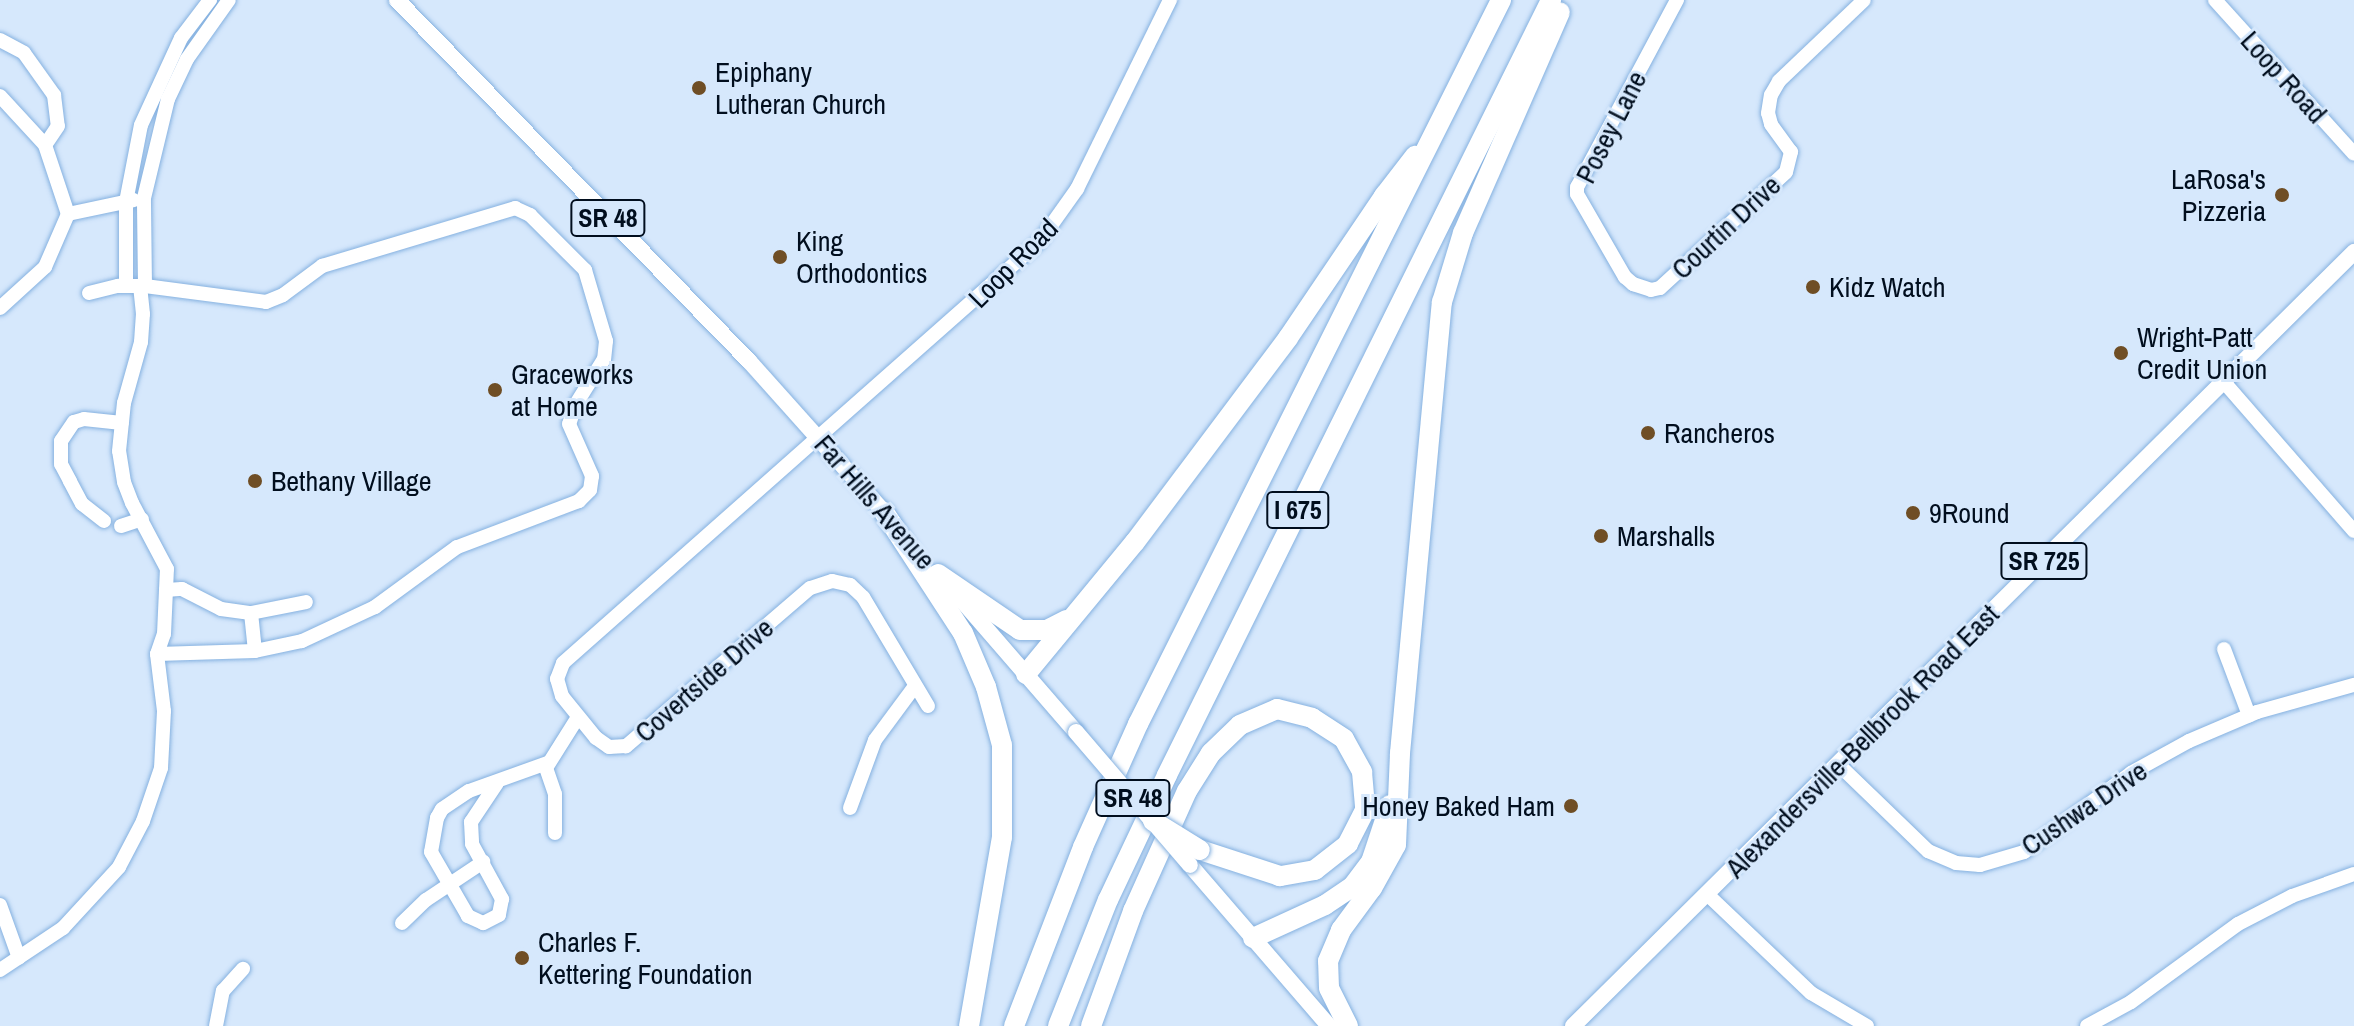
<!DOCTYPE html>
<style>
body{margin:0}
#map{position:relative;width:2354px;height:1026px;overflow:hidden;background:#d6e8fc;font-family:"Archivo Narrow",sans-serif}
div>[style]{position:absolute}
.roads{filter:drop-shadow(0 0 2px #85b1e0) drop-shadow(0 0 2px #85b1e0)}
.minor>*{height:14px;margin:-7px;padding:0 7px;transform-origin:7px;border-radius:7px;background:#fff}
.major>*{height:16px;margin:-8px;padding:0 8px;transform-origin:8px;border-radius:8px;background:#fff}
.highway>*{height:20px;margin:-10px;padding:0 10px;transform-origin:10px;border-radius:10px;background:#fff}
.bridges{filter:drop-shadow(0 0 2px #85b1e0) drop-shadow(0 0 2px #85b1e0)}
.major-bridge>*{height:16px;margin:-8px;padding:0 8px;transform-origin:8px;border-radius:8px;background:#fff}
.highway-bridge>*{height:20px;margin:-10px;padding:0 10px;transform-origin:10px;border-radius:10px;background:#fff}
.dots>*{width:22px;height:22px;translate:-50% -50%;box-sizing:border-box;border:4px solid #d6e8fc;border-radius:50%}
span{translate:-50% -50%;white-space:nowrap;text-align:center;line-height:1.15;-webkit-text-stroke:6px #d6e8fc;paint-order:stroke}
.shield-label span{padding:2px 6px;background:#d6e8fc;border:2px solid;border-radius:6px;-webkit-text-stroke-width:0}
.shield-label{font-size:26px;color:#010e1e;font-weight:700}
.poi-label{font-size:28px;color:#010e1e}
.left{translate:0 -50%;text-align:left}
.right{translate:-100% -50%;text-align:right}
.street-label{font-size:28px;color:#010e1e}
</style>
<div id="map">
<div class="roads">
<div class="minor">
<i style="left:1677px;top:0;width:212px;rotate:118.1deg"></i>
<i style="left:1577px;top:187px;width:7px;rotate:90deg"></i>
<i style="left:1577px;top:194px;width:96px;rotate:60deg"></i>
<i style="left:1625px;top:277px;width:11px;rotate:41deg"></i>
<i style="left:1633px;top:284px;width:19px;rotate:18deg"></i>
<i style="left:1651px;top:290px;width:9px;rotate:-13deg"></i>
<i style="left:1660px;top:288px;width:171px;rotate:-42.6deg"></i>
<i style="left:1786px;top:172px;width:21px;rotate:-76deg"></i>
<i style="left:1791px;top:152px;width:34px;rotate:-126deg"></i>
<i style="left:1771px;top:124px;width:11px;rotate:-105deg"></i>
<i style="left:1768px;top:113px;width:18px;rotate:-81deg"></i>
<i style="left:1771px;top:95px;width:16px;rotate:-60deg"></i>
<i style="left:1779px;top:81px;width:117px;rotate:-43.6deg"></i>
<i style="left:2215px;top:0;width:207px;rotate:47.9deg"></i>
<i style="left:0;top:40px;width:27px;rotate:28deg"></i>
<i style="left:24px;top:53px;width:52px;rotate:54.5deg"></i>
<i style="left:54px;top:95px;width:31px;rotate:83deg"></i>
<i style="left:58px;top:126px;width:23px;rotate:124deg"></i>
<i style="left:0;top:96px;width:67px;rotate:47.4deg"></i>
<i style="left:45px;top:145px;width:73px;rotate:71.6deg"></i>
<i style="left:126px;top:286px;width:84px;rotate:-90deg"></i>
<i style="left:126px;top:202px;width:78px;rotate:-79deg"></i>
<i style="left:141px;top:125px;width:96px;rotate:-65.3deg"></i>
<i style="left:181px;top:38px;width:48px;rotate:-52.7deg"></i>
<i style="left:145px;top:286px;width:88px;rotate:-90.7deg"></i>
<i style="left:144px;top:198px;width:102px;rotate:-76.4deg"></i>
<i style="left:168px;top:99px;width:44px;rotate:-64.6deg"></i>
<i style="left:187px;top:59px;width:72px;rotate:-54.6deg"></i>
<i style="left:89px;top:293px;width:30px;rotate:-14deg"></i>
<i style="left:118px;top:286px;width:27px"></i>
<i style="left:145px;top:286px;width:122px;rotate:7.5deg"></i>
<i style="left:266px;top:302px;width:18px;rotate:-22deg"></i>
<i style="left:283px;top:295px;width:49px;rotate:-36.6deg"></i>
<i style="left:322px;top:266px;width:202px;rotate:-16.7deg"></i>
<i style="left:515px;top:208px;width:17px;rotate:25deg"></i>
<i style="left:530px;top:215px;width:78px;rotate:45deg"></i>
<i style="left:585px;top:270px;width:74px;rotate:73.5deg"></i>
<i style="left:606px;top:341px;width:18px;rotate:96deg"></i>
<i style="left:604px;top:359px;width:53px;rotate:121.9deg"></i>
<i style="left:576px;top:404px;width:21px;rotate:109deg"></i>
<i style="left:569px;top:424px;width:57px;rotate:66.1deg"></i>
<i style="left:592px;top:476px;width:14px;rotate:98deg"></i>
<i style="left:590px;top:490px;width:16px;rotate:135deg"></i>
<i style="left:579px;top:501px;width:130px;rotate:159.3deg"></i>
<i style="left:457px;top:547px;width:102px;rotate:143.8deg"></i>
<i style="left:375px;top:607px;width:81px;rotate:155deg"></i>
<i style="left:302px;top:641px;width:48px;rotate:168deg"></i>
<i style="left:255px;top:651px;width:98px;rotate:178.2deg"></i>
<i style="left:0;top:308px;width:61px;rotate:-42.3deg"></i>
<i style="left:45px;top:267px;width:58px;rotate:-66.5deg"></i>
<i style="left:68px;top:214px;width:67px;rotate:-12deg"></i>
<i style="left:2223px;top:381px;width:199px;rotate:48.9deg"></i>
<i style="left:104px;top:521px;width:28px;rotate:-142deg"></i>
<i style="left:82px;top:504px;width:26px;rotate:-118deg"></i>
<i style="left:70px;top:481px;width:19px;rotate:-118deg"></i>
<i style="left:61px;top:464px;width:23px;rotate:-90deg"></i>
<i style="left:61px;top:441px;width:23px;rotate:-56deg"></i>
<i style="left:74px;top:422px;width:10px;rotate:-17deg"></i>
<i style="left:84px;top:419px;width:38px;rotate:6deg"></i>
<i style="left:121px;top:526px;width:22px;rotate:-18deg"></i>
<i style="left:166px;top:590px;width:16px;rotate:-4deg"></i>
<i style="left:182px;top:589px;width:44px;rotate:27.1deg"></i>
<i style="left:221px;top:609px;width:30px;rotate:8deg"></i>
<i style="left:251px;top:613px;width:56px;rotate:-11.3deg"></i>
<i style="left:251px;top:613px;width:38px;rotate:84deg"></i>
<i style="left:2224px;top:649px;width:71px;rotate:69.3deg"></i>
<i style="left:928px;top:706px;width:127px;rotate:-120.8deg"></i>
<i style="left:863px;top:597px;width:18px;rotate:-137deg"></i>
<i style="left:850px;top:585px;width:18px;rotate:-167deg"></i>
<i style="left:832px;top:581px;width:23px;rotate:162deg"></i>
<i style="left:810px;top:588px;width:243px;rotate:139.3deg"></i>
<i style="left:626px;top:746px;width:17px;rotate:177deg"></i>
<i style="left:609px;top:747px;width:16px;rotate:-145deg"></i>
<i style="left:596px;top:738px;width:54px;rotate:-129deg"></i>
<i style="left:562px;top:696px;width:18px;rotate:-106deg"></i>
<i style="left:557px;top:679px;width:17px;rotate:-69deg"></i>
<i style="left:563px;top:663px;width:637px;rotate:-41.5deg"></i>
<i style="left:1040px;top:241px;width:64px;rotate:-54.6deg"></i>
<i style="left:1077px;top:189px;width:211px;rotate:-63.8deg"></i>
<i style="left:1839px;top:765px;width:124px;rotate:44deg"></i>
<i style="left:1928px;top:851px;width:30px;rotate:23deg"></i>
<i style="left:1956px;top:863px;width:24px;rotate:5deg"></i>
<i style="left:1980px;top:865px;width:46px;rotate:-16.5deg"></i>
<i style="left:2024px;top:852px;width:133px;rotate:-36.4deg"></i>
<i style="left:2131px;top:773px;width:66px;rotate:-28.9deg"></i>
<i style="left:2189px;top:741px;width:74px;rotate:-23.1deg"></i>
<i style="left:2257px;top:712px;width:101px;rotate:-15.6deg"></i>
<i style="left:497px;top:783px;width:47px;rotate:123.7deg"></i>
<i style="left:471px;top:822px;width:22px;rotate:87deg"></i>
<i style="left:472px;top:844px;width:63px;rotate:61.4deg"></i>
<i style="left:502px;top:899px;width:16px;rotate:101deg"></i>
<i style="left:499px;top:915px;width:18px;rotate:153deg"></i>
<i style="left:483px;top:923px;width:17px;rotate:-155deg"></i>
<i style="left:468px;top:916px;width:74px;rotate:-120deg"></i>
<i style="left:431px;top:852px;width:35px;rotate:-80deg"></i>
<i style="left:437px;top:818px;width:10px;rotate:-61deg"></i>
<i style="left:442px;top:809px;width:32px;rotate:-34deg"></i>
<i style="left:469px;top:791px;width:83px;rotate:-19.7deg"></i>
<i style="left:850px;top:808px;width:72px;rotate:-69.8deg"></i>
<i style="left:875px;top:740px;width:67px;rotate:-53.5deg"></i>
<i style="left:555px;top:833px;width:39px;rotate:-90deg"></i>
<i style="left:555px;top:794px;width:28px;rotate:-109deg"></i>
<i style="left:546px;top:768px;width:60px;rotate:-57.9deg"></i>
<i style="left:1708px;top:895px;width:142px;rotate:43.6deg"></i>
<i style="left:1811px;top:993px;width:65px;rotate:30.5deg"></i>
<i style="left:0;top:905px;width:56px;rotate:70.3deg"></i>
<i style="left:402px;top:923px;width:33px;rotate:-44deg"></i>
<i style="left:426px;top:900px;width:69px;rotate:-33.7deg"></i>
<i style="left:0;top:970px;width:76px;rotate:-33.7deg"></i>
<i style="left:63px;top:928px;width:83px;rotate:-47.4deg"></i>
<i style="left:119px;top:867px;width:52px;rotate:-62.4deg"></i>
<i style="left:143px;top:821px;width:56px;rotate:-71.2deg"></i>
<i style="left:161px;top:768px;width:57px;rotate:-87deg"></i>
<i style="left:164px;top:711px;width:57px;rotate:-97deg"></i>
<i style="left:157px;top:654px;width:21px;rotate:-71deg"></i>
<i style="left:164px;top:634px;width:65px;rotate:-87.4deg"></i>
<i style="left:167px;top:569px;width:75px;rotate:-117.9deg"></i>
<i style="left:132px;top:503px;width:22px;rotate:-111deg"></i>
<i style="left:124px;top:482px;width:31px;rotate:-99deg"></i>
<i style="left:119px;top:451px;width:48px;rotate:-84.1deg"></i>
<i style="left:124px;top:403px;width:63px;rotate:-74.4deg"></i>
<i style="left:141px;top:342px;width:28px;rotate:-86deg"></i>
<i style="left:143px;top:314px;width:28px;rotate:-96deg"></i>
<i style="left:216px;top:1026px;width:36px;rotate:-79deg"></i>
<i style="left:223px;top:991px;width:30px;rotate:-48deg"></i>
<i style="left:2087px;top:1026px;width:50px;rotate:-28.6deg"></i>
<i style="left:2131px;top:1002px;width:132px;rotate:-36.1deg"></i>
<i style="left:2238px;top:924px;width:61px;rotate:-27.4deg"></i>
<i style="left:2292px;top:896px;width:66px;rotate:-19.5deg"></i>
</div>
<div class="major">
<i style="left:397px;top:0;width:504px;rotate:45.72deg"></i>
<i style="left:749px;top:361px;width:215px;rotate:48.2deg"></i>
<i style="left:952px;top:589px;width:189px;rotate:49.1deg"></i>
<i style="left:1190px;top:865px;width:213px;rotate:49.2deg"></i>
<i style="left:1573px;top:1026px;width:1100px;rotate:-44.74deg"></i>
</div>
<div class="highway">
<i style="left:884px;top:512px;width:145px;rotate:56.9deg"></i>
<i style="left:963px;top:633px;width:59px;rotate:66.9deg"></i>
<i style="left:986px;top:687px;width:60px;rotate:74.6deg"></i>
<i style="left:1002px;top:745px;width:92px;rotate:90deg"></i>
<i style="left:1002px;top:837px;width:192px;rotate:99.9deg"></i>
<i style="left:938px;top:574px;width:99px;rotate:34.3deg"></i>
<i style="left:1020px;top:630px;width:27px"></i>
<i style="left:1047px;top:630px;width:22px;rotate:-27deg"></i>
<i style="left:1026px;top:674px;width:171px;rotate:-50.5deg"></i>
<i style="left:1135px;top:542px;width:255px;rotate:-53.1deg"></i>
<i style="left:1288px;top:338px;width:171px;rotate:-55.9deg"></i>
<i style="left:1384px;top:196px;width:51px;rotate:-52.2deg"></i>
<i style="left:1253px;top:938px;width:79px;rotate:-24.6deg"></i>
<i style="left:1325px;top:905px;width:32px;rotate:-34deg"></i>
<i style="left:1352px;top:887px;width:31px;rotate:-53deg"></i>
<i style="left:1371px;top:862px;width:60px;rotate:-71.6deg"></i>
<i style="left:1014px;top:1026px;width:192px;rotate:-68.9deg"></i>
<i style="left:1083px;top:847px;width:135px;rotate:-65.9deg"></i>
<i style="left:1138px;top:724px;width:810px;rotate:-63.37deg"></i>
<i style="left:1058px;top:1026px;width:136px;rotate:-68.4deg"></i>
<i style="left:1108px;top:900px;width:138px;rotate:-64.7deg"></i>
<i style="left:1167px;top:775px;width:865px;rotate:-63.64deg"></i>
<i style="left:1091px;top:1026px;width:122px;rotate:-69.9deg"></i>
<i style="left:1133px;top:911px;width:132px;rotate:-65.8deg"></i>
<i style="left:1187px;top:791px;width:45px;rotate:-57.7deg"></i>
<i style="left:1211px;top:753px;width:40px;rotate:-44deg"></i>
<i style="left:1240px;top:725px;width:40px;rotate:-23.4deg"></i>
<i style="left:1277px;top:709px;width:36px;rotate:14deg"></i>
<i style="left:1312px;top:718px;width:38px;rotate:33deg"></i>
<i style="left:1344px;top:739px;width:38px;rotate:61deg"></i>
<i style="left:1362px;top:772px;width:38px;rotate:85deg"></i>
<i style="left:1365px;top:810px;width:38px;rotate:117deg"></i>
<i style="left:1348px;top:844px;width:42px;rotate:141.8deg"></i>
<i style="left:1315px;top:870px;width:36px;rotate:170deg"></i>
<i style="left:1280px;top:876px;width:84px;rotate:-162deg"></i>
<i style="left:1348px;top:1026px;width:42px;rotate:-116.6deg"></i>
<i style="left:1329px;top:988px;width:27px;rotate:-92deg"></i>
<i style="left:1328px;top:961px;width:34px;rotate:-67deg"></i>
<i style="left:1341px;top:930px;width:52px;rotate:-53.6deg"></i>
<i style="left:1372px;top:888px;width:49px;rotate:-60.8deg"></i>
<i style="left:1396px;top:845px;width:92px;rotate:-87.5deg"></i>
<i style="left:1400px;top:753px;width:453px;rotate:-84.7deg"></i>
<i style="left:1442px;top:302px;width:72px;rotate:-73.1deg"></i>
<i style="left:1463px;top:233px;width:241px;rotate:-66.3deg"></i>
</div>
</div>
<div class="bridges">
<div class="major-bridge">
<i style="left:1076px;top:732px;width:175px;rotate:49.4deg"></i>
</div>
<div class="highway-bridge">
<i style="left:1153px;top:821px;width:55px;rotate:31.7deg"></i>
</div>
</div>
<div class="dots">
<i style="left:699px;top:88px;background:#6f4e25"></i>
<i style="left:2282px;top:195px;background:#6f4e25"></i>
<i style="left:780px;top:257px;background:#6f4e25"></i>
<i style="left:1813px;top:287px;background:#6f4e25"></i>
<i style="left:2121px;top:353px;background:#6f4e25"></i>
<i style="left:495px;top:390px;background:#6f4e25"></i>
<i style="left:1648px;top:433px;background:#6f4e25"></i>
<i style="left:255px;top:481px;background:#6f4e25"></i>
<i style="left:1913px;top:513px;background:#6f4e25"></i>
<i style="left:1601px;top:536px;background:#6f4e25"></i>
<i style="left:1571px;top:806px;background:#6f4e25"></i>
<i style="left:522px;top:958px;background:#6f4e25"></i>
</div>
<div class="shield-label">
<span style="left:608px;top:218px">SR 48</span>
<span style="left:1298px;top:510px">I 675</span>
<span style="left:2044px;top:561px">SR 725</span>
<span style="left:1133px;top:798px">SR 48</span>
</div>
<div class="poi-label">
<span class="left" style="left:715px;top:88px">Epiphany<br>Lutheran Church</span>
<span class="right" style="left:2266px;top:195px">LaRosa's<br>Pizzeria</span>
<span class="left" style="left:796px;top:257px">King<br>Orthodontics</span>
<span class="left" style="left:1829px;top:287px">Kidz Watch</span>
<span class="left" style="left:2137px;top:353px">Wright-Patt<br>Credit Union</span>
<span class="left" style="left:511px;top:390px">Graceworks<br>at Home</span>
<span class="left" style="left:1664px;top:433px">Rancheros</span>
<span class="left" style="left:271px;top:481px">Bethany Village</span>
<span class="left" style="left:1929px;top:513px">9Round</span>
<span class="left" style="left:1617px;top:536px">Marshalls</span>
<span class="right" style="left:1555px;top:806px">Honey Baked Ham</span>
<span class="left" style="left:538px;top:958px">Charles F.<br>Kettering Foundation</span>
</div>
<div class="street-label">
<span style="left:2284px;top:77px;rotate:48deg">Loop Road</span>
<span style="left:1611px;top:127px;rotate:-63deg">Posey Lane</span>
<span style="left:1726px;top:227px;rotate:-43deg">Courtin Drive</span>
<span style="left:1013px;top:263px;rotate:-45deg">Loop Road</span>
<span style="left:875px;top:502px;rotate:49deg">Far Hills Avenue</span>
<span style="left:704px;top:680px;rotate:-41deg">Covertside Drive</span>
<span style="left:1862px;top:741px;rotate:-45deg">Alexandersville-Bellbrook Road East</span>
<span style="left:2084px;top:808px;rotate:-34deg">Cushwa Drive</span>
</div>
</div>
